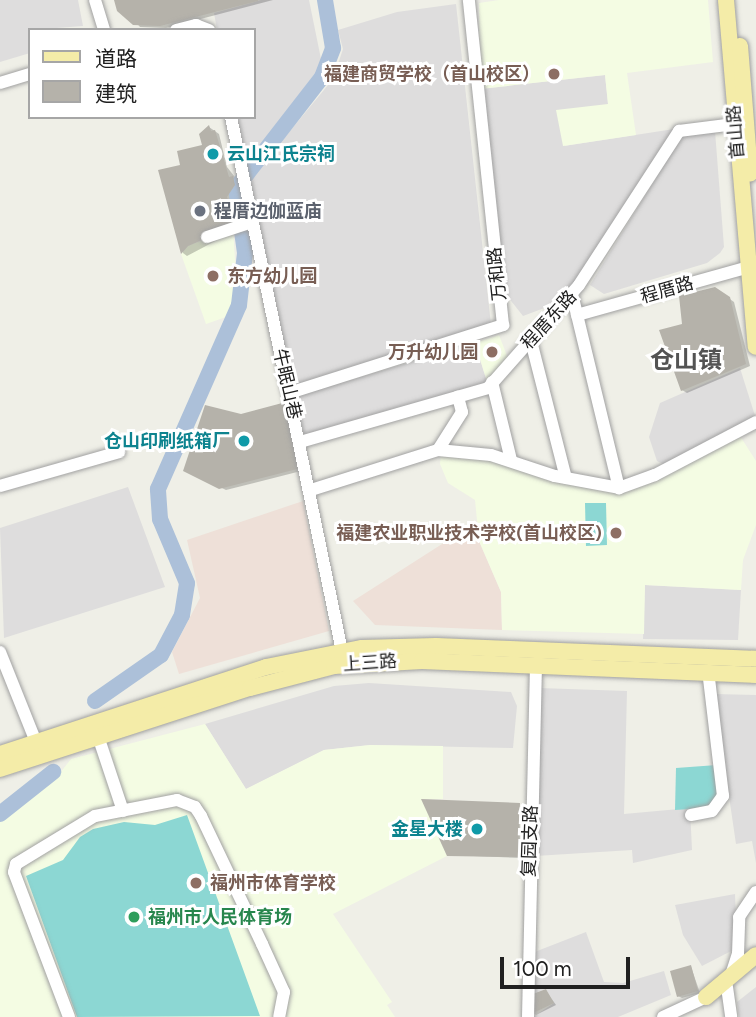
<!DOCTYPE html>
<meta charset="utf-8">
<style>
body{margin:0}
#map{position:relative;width:756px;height:1017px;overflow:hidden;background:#efefe7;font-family:Figtree,"Noto Sans SC",sans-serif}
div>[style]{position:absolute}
.residential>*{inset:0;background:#dedddd}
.commercial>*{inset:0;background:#eee0d8}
.education>*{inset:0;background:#f4fce3}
.pitch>*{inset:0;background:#8cd7d3}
.shadow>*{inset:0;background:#0003}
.river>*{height:16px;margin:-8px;padding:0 8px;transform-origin:8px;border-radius:8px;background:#acc0d9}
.building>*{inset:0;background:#b5b2aa}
.roads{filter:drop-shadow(0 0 2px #a1a1a1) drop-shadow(0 0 2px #a1a1a1)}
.minor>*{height:12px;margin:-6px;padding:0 6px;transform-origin:6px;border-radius:6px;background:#fff}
.major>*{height:16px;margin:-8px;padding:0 8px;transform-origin:8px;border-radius:8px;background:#f4eca8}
.dots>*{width:19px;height:19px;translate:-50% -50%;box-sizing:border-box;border:4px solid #fff;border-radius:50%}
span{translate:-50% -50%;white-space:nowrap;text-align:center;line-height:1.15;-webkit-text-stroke:6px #fff;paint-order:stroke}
.education-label{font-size:18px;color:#785e54;font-weight:700}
.right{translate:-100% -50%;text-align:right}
.left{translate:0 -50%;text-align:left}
.street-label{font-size:18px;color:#202020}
.culture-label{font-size:18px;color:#0d838f;font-weight:700}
.worship-label{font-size:18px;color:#5b616d;font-weight:700}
.leisure-label{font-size:18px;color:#27864d;font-weight:700}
.district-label{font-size:24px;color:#535353;font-weight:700}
.legend{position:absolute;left:28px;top:28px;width:228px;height:91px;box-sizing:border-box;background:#fff;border:2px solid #a6a6a6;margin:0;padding:9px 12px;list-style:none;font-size:21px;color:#202020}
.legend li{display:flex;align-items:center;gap:14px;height:35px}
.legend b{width:35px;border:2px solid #a6a6a6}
.scale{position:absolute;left:500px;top:957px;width:130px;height:32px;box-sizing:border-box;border:4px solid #202020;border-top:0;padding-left:9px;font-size:21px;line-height:24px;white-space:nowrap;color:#202020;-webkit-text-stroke:5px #fff;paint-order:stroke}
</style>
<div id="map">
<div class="residential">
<i style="clip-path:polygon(0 0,78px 0,83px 26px,30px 30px,30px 53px,0 62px)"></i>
<i style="clip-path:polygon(261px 0,309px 0,322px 64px,245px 166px,235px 117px,254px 117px,254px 30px,217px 30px,214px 13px)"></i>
<i style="clip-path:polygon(456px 4px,491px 325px,293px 386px,247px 183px,333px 79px,343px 49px,338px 30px,397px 12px)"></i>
<i style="clip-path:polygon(605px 75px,608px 104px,564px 146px,674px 129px,563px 301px,523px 316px,504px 292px,480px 89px)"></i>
<i style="clip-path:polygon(715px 131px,724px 247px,720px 253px,707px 263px,604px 294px,590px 285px,683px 134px)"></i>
<i style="clip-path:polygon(475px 343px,488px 385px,305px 438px,293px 397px)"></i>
<i style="clip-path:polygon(740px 368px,756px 419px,665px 465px,657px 461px,649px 437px,660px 403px)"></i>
<i style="clip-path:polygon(128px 487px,165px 587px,4px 638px,0 528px)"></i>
<i style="clip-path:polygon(645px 585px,741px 590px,738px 640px,643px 639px)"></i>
<i style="clip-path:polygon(369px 683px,511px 692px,517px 706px,513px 748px,370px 745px,324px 750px,246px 789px,205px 724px,334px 686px)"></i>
<i style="clip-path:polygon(539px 688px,627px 691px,624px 814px,690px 808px,692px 850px,633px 863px,632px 850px,535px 856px)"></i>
<i style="clip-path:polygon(714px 694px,756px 695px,756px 863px,752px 841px,736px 844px)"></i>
<i style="clip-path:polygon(735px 894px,737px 948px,702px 966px,683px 935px,675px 905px)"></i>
<i style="clip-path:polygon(586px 932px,604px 982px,623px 983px,664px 971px,671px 995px,618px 1017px,533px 1017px,554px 1003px,546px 989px,530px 995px,532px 953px)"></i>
<i style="clip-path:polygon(756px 987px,756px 1017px,739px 1017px,737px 1002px)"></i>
</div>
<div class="commercial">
<i style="clip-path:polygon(303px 501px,329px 631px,179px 674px,172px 652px,200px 598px,187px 540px)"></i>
<i style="clip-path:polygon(478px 521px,479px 541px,501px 592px,502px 630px,375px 625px,353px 601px)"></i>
</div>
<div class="education">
<i style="clip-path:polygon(499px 0,708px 0,713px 62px,627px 73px,636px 135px,563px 146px,556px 110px,608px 104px,605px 75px,480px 89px,479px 3px)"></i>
<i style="clip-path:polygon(233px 229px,237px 290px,226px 317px,206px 324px,181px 254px,188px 246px)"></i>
<i style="clip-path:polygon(499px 335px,509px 361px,488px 385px,475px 343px)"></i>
<i style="clip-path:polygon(740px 436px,756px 461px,756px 525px,743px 560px,741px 590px,645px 585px,644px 634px,502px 630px,501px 592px,479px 541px,475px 500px,448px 483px,440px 464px,441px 453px,464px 454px,605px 490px)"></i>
<i style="clip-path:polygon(205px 724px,246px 789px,324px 750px,370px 745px,443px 746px,443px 799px,422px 799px,447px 856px,333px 914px,392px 1002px,387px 1005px,395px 1017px,0 1017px,0 819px,52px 783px,71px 759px)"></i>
</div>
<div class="pitch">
<i style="clip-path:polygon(585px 503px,606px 503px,607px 545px,586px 546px)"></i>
<i style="clip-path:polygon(717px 765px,717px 799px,704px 808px,675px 810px,676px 768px)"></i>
<i style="clip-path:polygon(187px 815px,260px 1016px,77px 1017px,26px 876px,63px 860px,80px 837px,93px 829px,124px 822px,155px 825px)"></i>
</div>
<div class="shadow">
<i style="clip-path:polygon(116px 0,273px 0,166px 28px,140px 27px)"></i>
<i style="clip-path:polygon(209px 127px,219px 134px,227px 167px,238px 181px,240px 188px,231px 200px,240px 228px,187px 256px,183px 253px,160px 172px,182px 167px,202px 147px)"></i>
<i style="clip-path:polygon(720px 292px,734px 302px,750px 366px,687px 393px,682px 390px)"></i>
<i style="clip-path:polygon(206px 407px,305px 470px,226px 490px,190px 473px)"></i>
<i style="clip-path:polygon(519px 804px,521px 858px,449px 855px)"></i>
<i style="clip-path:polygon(691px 967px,700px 993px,682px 998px,678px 996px)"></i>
<i style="clip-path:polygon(546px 991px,556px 1005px,536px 1015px,533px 1013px)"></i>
</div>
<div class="river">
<i style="left:95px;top:701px;width:80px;rotate:-34.9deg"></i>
<i style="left:161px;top:655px;width:45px;rotate:-62.3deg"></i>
<i style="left:182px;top:615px;width:32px;rotate:-81deg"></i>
<i style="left:187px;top:583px;width:69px;rotate:-112.9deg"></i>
<i style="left:160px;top:519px;width:30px;rotate:-94deg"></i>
<i style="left:158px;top:489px;width:201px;rotate:-66.2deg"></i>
<i style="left:239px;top:305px;width:52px;rotate:-83.4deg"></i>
<i style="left:245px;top:253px;width:66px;rotate:-97.9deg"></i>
<i style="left:236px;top:188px;width:140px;rotate:-52.2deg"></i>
<i style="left:322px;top:77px;width:31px;rotate:-69deg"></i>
<i style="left:333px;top:48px;width:49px;rotate:-99.5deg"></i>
<i style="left:0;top:814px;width:68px;rotate:-38.4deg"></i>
</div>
<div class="building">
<i style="clip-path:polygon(114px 0,258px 0,258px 1px,160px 26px,133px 25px,117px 11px)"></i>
<i style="clip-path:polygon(209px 125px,211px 131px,215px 130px,229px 177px,233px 176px,235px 185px,227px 197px,236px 225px,188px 246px,181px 254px,158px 170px,180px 165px,177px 151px,202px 145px,199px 134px)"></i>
<i style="clip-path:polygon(715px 287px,730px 297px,746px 364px,681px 391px,659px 330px,682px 324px,679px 296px)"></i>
<i style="clip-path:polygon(286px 402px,301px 468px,219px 489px,183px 471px,205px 405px,241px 414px)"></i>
<i style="clip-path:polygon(421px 799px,520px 803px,518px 857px,447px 856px)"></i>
<i style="clip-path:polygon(691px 965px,698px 991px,677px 997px,670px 971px)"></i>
<i style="clip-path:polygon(546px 989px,554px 1003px,531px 1014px,530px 995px)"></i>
</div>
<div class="roads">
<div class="minor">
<i style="left:95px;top:0;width:31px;rotate:73deg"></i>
<i style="left:176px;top:30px;width:21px;rotate:-14deg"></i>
<i style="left:196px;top:25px;width:14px;rotate:21deg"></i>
<i style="left:0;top:83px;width:31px;rotate:-17deg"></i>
<i style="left:231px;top:117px;width:545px;rotate:78.26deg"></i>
<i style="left:207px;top:237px;width:47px;rotate:-18.4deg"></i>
<i style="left:572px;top:294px;width:200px;rotate:76.4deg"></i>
<i style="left:619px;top:488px;width:38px;rotate:-20deg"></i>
<i style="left:655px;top:475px;width:114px;rotate:-27.7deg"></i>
<i style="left:577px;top:315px;width:186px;rotate:-15.6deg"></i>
<i style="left:531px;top:341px;width:141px;rotate:75.7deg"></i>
<i style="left:492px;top:382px;width:80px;rotate:76.3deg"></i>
<i style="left:289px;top:393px;width:225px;rotate:-17.6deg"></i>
<i style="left:503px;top:325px;width:327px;rotate:-96deg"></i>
<i style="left:300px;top:442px;width:196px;rotate:-16deg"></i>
<i style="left:488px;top:388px;width:137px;rotate:-48.5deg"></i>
<i style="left:579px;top:285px;width:184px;rotate:-57deg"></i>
<i style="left:679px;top:131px;width:56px;rotate:-7.1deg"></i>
<i style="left:438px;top:450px;width:45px;rotate:-57.7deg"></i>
<i style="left:462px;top:412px;width:16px;rotate:-105deg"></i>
<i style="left:0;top:486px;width:124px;rotate:-15.9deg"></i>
<i style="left:311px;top:490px;width:133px;rotate:-17.5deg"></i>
<i style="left:438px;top:450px;width:53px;rotate:5.4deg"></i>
<i style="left:491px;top:455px;width:67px;rotate:18.2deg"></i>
<i style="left:555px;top:476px;width:65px;rotate:10.6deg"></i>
<i style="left:0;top:652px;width:97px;rotate:68.2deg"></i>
<i style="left:98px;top:736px;width:79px;rotate:71.6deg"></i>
<i style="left:691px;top:815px;width:21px;rotate:-11deg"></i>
<i style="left:712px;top:811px;width:19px;rotate:-54deg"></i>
<i style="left:723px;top:796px;width:126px;rotate:-96.8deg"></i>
<i style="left:731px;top:975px;width:22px;rotate:-72deg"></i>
<i style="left:738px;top:954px;width:37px;rotate:-88deg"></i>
<i style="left:739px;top:917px;width:30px;rotate:-56deg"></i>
<i style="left:727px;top:987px;width:30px;rotate:82deg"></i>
<i style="left:69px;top:1017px;width:155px;rotate:-110.8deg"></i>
<i style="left:14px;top:872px;width:8px;rotate:-76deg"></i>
<i style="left:16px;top:864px;width:92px;rotate:-31.3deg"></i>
<i style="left:95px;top:816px;width:84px;rotate:-11deg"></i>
<i style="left:177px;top:800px;width:19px;rotate:21deg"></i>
<i style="left:195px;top:807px;width:11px;rotate:56deg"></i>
<i style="left:201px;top:816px;width:142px;rotate:64.5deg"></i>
<i style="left:262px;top:944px;width:53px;rotate:65.4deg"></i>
<i style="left:284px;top:992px;width:25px;rotate:101deg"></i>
<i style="left:528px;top:1017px;width:353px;rotate:-88.7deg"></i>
<i style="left:663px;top:1017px;width:47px;rotate:-24.9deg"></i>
</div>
<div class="major">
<i style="left:726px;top:0;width:348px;rotate:85.1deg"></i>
<i style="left:740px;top:46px;width:128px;rotate:85.5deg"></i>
<i style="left:0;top:754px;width:280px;rotate:-18.1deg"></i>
<i style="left:266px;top:667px;width:98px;rotate:-11.2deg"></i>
<i style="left:362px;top:648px;width:74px;rotate:-1.5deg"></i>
<i style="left:436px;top:646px;width:320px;rotate:2.3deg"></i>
<i style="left:0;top:769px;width:263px;rotate:-18deg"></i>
<i style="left:250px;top:688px;width:87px;rotate:-14.7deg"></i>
<i style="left:334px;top:666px;width:88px;rotate:-3.3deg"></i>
<i style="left:422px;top:661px;width:334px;rotate:2.4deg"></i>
<i style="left:706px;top:997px;width:65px;rotate:-40deg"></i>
</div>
</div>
<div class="dots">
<i style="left:554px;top:74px;background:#8d6e63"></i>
<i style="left:213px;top:154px;background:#0f9aa8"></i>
<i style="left:200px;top:211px;background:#6b7280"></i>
<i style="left:213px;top:276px;background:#8d6e63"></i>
<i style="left:492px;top:352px;background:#8d6e63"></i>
<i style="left:244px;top:441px;background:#0f9aa8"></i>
<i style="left:616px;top:533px;background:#8d6e63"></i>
<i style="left:477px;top:829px;background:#0f9aa8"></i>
<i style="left:196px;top:883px;background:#8d6e63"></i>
<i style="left:134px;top:917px;background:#2e9e5b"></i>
</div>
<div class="education-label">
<span class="right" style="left:540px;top:74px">福建商贸学校（首山校区）</span>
<span class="left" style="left:227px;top:276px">东方幼儿园</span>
<span class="right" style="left:478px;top:352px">万升幼儿园</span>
<span class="right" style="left:602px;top:533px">福建农业职业技术学校(首山校区)</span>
<span class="left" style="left:210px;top:883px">福州市体育学校</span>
</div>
<div class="street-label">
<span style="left:736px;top:132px;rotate:-95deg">首山路</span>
<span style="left:497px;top:274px;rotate:-96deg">万和路</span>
<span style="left:667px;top:290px;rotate:-16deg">程厝路</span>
<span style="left:549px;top:320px;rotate:-48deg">程厝东路</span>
<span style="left:287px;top:384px;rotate:77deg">牛眠山巷</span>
<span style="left:370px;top:663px;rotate:-4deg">上三路</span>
<span style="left:530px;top:841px;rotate:-88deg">复园支路</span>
</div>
<div class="culture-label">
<span class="left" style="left:227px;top:154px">云山江氏宗祠</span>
<span class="right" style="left:230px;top:441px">仓山印刷纸箱厂</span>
<span class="right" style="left:463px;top:829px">金星大楼</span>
</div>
<div class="worship-label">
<span class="left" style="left:214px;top:211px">程厝边伽蓝庙</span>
</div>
<div class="leisure-label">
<span class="left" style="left:148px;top:917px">福州市人民体育场</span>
</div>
<div class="district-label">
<span style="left:686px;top:360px">仓山镇</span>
</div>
<ul class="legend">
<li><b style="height:9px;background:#f4eca8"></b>道路</li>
<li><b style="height:19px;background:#b5b2aa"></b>建筑</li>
</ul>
<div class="scale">100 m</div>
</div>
